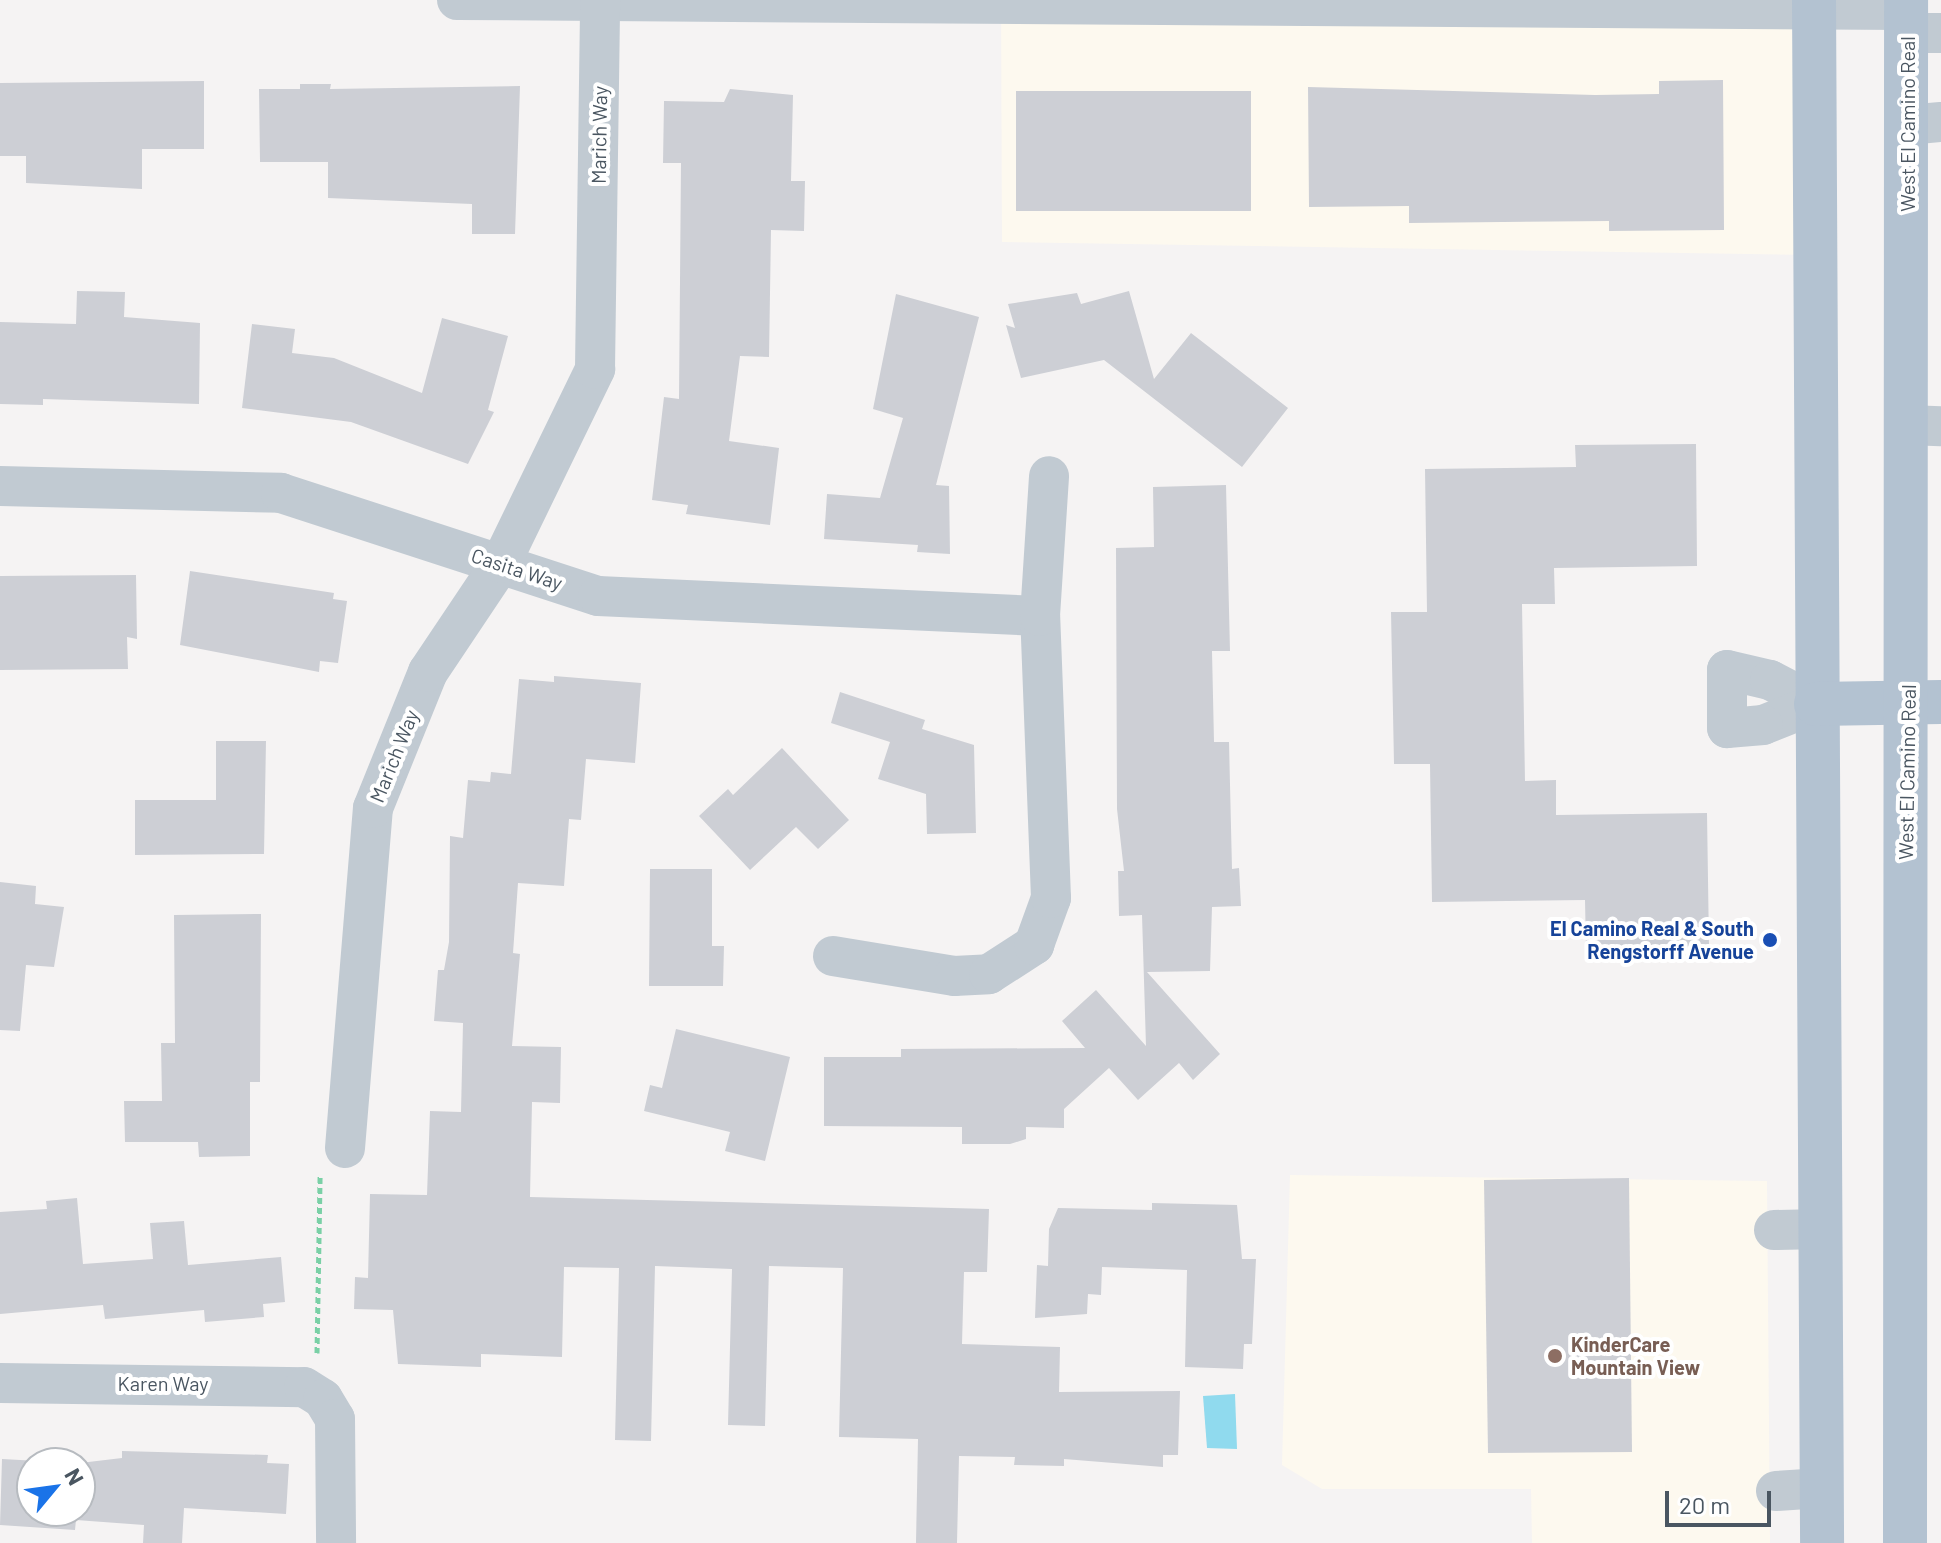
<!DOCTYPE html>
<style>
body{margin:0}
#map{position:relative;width:1941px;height:1543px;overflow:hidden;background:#f5f3f3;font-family:Barlow,sans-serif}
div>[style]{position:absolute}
.commercial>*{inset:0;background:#fdf9ef}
.water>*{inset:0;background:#90daee}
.building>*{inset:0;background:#cdcfd5}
.path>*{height:5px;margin-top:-2.5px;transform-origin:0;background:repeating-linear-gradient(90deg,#7ad0a6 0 6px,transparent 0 10px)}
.minor>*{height:40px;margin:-20px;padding:0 20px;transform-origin:20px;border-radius:20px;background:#c1cad2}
.major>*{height:44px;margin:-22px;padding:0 22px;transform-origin:22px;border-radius:22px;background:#b3c2d1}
.dots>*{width:22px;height:22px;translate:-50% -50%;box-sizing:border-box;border:4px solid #fff;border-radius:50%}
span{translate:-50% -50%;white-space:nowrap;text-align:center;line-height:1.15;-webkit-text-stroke:8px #fff;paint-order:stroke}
.street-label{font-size:20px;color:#4a5661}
.transit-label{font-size:20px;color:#164399;font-weight:700}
.right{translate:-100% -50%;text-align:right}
.education-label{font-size:20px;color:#785e54;font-weight:700}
.left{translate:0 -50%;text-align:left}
.north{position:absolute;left:16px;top:1447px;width:80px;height:80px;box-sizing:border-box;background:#fff;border:2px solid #b7bbc0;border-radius:50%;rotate:61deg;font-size:22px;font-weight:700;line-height:32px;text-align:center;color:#4a5661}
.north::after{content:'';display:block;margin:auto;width:28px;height:36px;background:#1a73e8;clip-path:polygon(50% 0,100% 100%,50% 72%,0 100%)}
.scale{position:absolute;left:1665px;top:1491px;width:106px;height:36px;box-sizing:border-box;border:4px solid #4a5661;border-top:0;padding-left:10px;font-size:24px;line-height:28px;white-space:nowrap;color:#4a5661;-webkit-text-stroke:6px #fff;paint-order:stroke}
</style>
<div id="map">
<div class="commercial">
<i style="clip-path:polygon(1001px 0,1813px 0,1807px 255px,1002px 242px)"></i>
<i style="clip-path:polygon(1290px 1175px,1767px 1181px,1770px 1543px,1532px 1543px,1531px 1489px,1322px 1489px,1282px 1465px)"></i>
</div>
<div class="water">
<i style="clip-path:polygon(1235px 1394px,1237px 1449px,1207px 1448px,1203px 1396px)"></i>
</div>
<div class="building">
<i style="clip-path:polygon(1723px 80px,1724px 230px,1609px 231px,1609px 221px,1409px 223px,1409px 206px,1309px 207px,1308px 87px,1595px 95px,1659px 94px,1659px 81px)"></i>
<i style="clip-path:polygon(204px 81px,204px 149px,142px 149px,142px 189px,26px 183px,26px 156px,0 156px,0 83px)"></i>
<i style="clip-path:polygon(300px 84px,331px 84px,330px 89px,520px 86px,515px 234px,472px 234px,472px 204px,328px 198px,328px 162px,260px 162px,259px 89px,300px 89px)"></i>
<i style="clip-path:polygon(730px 89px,793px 95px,791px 181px,805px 181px,804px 231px,771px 230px,769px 357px,740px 356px,729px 441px,779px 448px,770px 525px,686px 514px,688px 505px,652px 500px,664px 397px,679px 399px,681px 163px,663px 163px,664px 101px,724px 102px)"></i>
<i style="clip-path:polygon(1016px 91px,1251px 91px,1251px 211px,1016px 211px)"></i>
<i style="clip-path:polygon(77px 291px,125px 292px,124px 317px,200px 323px,199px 404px,43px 399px,43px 405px,0 404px,0 322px,76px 324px)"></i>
<i style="clip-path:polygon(1129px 291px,1154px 379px,1191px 333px,1288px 408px,1242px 467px,1104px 360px,1021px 378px,1006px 325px,1015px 328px,1008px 304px,1077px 293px,1081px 304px)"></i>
<i style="clip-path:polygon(896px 294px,979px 317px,936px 485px,949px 486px,950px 554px,917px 552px,918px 545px,824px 539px,827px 494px,880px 498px,903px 418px,873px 409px)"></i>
<i style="clip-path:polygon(442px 318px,508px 336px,488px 410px,494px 412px,468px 464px,351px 422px,242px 408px,252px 324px,295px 329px,292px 353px,334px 358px,422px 393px)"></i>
<i style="clip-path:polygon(1696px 444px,1697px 566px,1554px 568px,1555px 604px,1522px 604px,1525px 781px,1556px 780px,1556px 815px,1707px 813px,1709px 946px,1586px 948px,1585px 900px,1432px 902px,1430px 764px,1394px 764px,1391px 612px,1427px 612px,1425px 469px,1576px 467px,1575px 445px)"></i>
<i style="clip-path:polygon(1226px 485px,1230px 651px,1212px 651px,1214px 742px,1229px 742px,1232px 869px,1239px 868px,1241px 906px,1212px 907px,1210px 971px,1147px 972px,1220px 1054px,1193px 1080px,1179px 1063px,1138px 1100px,1109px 1068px,1064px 1109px,1064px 1128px,1026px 1127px,1026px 1139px,1010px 1144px,962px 1144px,962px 1127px,824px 1126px,824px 1057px,901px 1057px,901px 1049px,1085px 1048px,1062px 1021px,1096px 990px,1146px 1046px,1142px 915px,1119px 916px,1118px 871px,1124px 871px,1117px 809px,1116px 548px,1154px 547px,1153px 487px)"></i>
<i style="clip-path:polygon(190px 571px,334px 593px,333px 599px,347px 601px,338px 663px,320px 661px,319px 672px,180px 645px)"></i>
<i style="clip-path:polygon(136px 575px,137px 639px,127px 637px,128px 669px,0 670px,0 576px)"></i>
<i style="clip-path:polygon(554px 676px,641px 683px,635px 763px,586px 759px,581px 820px,569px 819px,564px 886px,518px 883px,513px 953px,520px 954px,512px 1046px,561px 1047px,560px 1103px,532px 1102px,530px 1197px,989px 1209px,987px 1272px,964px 1272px,962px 1344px,1060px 1347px,1059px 1392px,1180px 1391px,1178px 1455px,1163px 1455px,1163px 1467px,1064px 1459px,1064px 1466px,1014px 1465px,1015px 1457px,959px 1456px,957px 1543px,916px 1543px,918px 1439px,839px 1437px,843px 1268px,769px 1266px,765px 1426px,728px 1425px,732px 1269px,655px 1266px,651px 1441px,615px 1440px,619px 1268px,564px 1267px,562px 1357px,481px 1354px,481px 1367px,398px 1364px,393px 1310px,354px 1309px,355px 1277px,368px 1278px,370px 1194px,427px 1195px,430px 1111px,461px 1112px,463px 1023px,434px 1021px,438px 970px,444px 970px,449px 942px,450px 836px,463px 838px,468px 780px,490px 782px,491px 772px,511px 774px,519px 679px,554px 682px)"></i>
<i style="clip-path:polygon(840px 692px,925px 720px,922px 729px,974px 745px,976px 833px,927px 834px,926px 794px,878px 779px,890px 742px,831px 723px)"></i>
<i style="clip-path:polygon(216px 741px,266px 741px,264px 854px,135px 855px,135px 800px,216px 800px)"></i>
<i style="clip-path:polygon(782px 748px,849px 820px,818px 849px,796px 827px,750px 870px,699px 816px,728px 789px,733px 795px)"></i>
<i style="clip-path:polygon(650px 869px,712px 869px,712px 946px,724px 946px,723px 986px,649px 986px)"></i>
<i style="clip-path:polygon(0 882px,36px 886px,35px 904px,64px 907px,54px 967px,26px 965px,20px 1031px,0 1030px)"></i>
<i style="clip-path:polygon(261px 914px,260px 1082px,250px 1082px,250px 1156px,199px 1157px,198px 1142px,125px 1142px,124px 1101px,162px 1101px,161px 1043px,175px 1043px,174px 915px)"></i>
<i style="clip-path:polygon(676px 1029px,790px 1057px,765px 1161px,725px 1151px,730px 1132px,644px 1111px,650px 1085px,662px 1088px)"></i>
<i style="clip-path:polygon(1629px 1178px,1632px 1452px,1488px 1453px,1484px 1180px)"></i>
<i style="clip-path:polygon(77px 1198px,83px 1264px,153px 1259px,150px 1223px,184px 1221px,188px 1265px,281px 1257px,285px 1302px,263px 1304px,264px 1317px,205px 1322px,204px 1310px,105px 1319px,103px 1305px,0 1314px,0 1212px,47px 1209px,46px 1201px)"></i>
<i style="clip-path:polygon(1152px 1203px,1237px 1205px,1242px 1259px,1256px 1259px,1252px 1344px,1244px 1344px,1243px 1369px,1185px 1367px,1187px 1270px,1102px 1267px,1101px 1295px,1088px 1294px,1087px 1314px,1035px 1318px,1037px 1265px,1048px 1266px,1049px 1229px,1058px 1208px,1152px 1210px)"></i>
<i style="clip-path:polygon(122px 1451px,268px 1455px,267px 1463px,289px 1464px,286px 1514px,184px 1508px,182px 1543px,143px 1543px,144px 1525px,76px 1520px,75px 1530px,0 1525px,2px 1459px,75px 1463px,32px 1463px,32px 1511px,80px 1511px,80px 1463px,122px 1458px)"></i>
</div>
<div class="path">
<i style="left:317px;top:1353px;width:178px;rotate:-89deg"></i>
</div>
<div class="minor">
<i style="left:457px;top:0;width:1449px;rotate:0.4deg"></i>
<i style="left:1907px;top:33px;width:34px"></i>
<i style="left:1907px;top:125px;width:34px;rotate:-5deg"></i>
<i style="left:1907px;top:425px;width:34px;rotate:2deg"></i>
<i style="left:0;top:486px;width:281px;rotate:1.4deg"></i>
<i style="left:281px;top:493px;width:333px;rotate:18deg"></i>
<i style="left:598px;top:596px;width:442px;rotate:2.6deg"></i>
<i style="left:1727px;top:670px;width:44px;rotate:13.1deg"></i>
<i style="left:1770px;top:680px;width:52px;rotate:27.6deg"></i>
<i style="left:1816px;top:704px;width:57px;rotate:158.4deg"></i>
<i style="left:1763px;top:725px;width:36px;rotate:175deg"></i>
<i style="left:1727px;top:728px;width:58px;rotate:-90deg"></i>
<i style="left:833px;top:956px;width:123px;rotate:9.4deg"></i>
<i style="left:954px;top:976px;width:35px;rotate:-3deg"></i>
<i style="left:989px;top:974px;width:54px;rotate:-32.8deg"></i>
<i style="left:1034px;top:945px;width:50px;rotate:-70.1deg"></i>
<i style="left:1051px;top:898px;width:282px;rotate:-92.2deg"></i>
<i style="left:1040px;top:616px;width:140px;rotate:-86.3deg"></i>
<i style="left:345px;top:1148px;width:341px;rotate:-85.3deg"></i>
<i style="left:373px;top:808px;width:147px;rotate:-68deg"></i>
<i style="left:428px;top:672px;width:131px;rotate:-56.2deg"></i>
<i style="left:501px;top:563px;width:216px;rotate:-64.1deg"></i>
<i style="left:595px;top:369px;width:369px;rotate:-89.2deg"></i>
<i style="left:1774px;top:1230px;width:47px;rotate:-1.2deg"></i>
<i style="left:0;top:1383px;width:304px;rotate:0.8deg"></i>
<i style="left:304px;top:1387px;width:22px;rotate:32deg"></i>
<i style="left:323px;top:1399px;width:23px;rotate:59deg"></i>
<i style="left:335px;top:1419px;width:124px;rotate:89.5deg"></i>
<i style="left:1776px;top:1491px;width:46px;rotate:-3.7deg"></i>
</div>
<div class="major">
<i style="left:1814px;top:0;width:1543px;rotate:89.7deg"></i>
<i style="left:1816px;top:704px;width:125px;rotate:-0.9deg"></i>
<i style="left:1905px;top:1543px;width:1543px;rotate:-89.96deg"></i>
</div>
<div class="dots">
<i style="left:1770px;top:940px;background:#1a4fb4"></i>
<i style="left:1555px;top:1356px;background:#8d6e63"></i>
</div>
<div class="street-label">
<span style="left:1907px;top:124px;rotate:-90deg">West El Camino Real</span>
<span style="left:599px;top:135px;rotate:-89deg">Marich Way</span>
<span style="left:517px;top:569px;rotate:18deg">Casita Way</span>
<span style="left:394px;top:756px;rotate:-68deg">Marich Way</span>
<span style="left:1907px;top:772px;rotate:-89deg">West El Camino Real</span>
<span style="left:163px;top:1383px">Karen Way</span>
</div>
<div class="transit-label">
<span class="right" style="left:1754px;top:940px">El Camino Real &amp; South<br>Rengstorff Avenue</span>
</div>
<div class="education-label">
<span class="left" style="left:1571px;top:1356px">KinderCare<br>Mountain View</span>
</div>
<div class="north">N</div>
<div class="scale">20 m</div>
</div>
